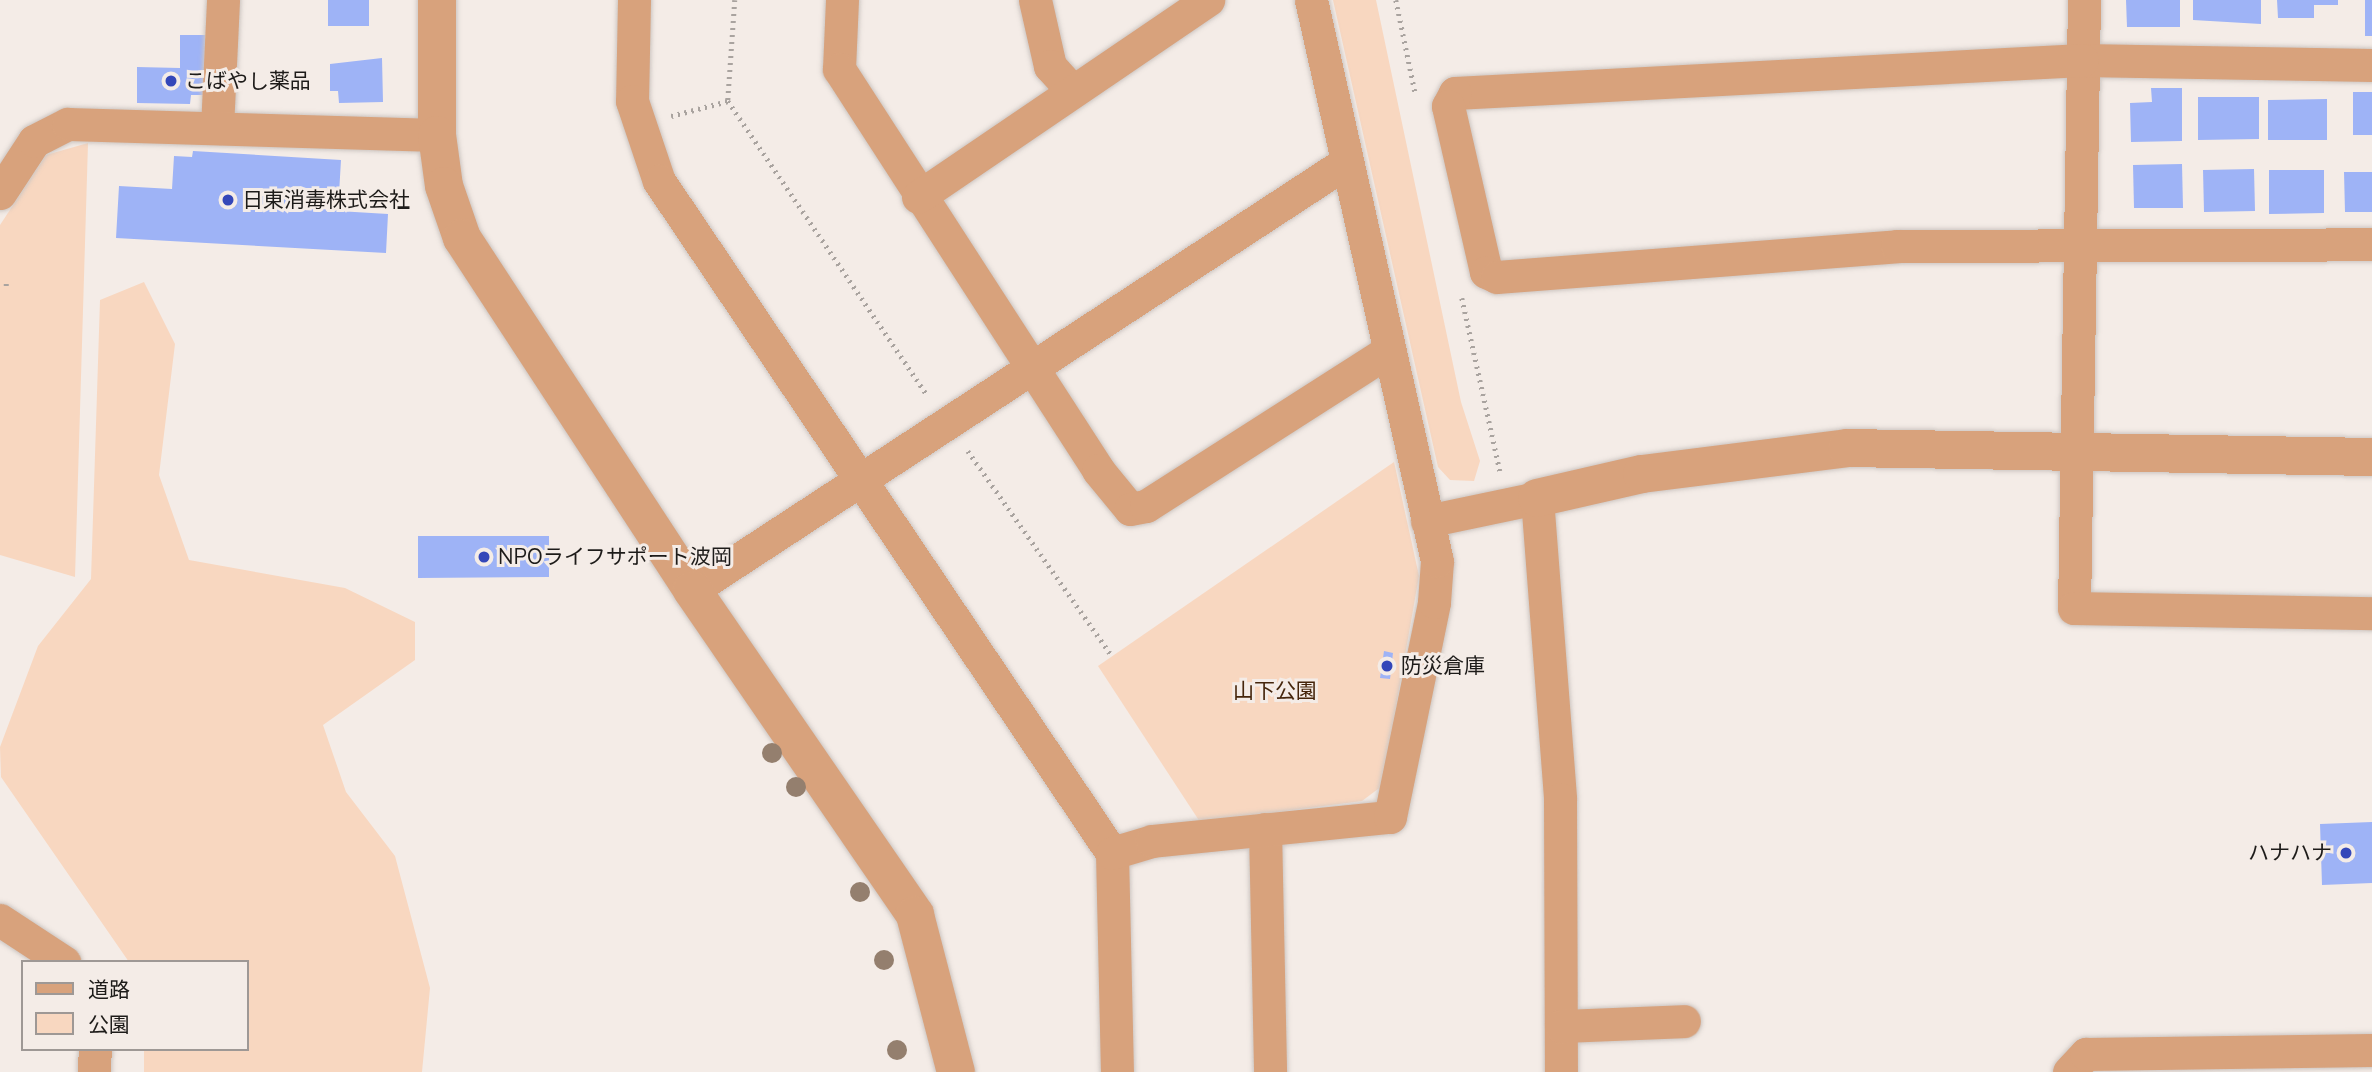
<!DOCTYPE html>
<meta charset="utf-8">
<style>
body{margin:0}
#map{position:relative;width:2372px;height:1072px;overflow:hidden;background:#f4ece7;font-family:"Nunito Sans","Noto Sans JP",sans-serif}
div>[style]{position:absolute}
.green>*{inset:0;background:#f8d7c0}
.building>*{inset:0;background:#9eb3f6}
.path>*{height:4.5px;margin-top:-2.25px;transform-origin:0;background:repeating-linear-gradient(90deg,#a9a39f 0 2px,transparent 0 7px)}
.roads{filter:drop-shadow(0 0 2px #cdc6c2) drop-shadow(0 0 2px #cdc6c2)}
.minor>*{height:33px;margin:-16.5px;padding:0 16.5px;transform-origin:16.5px;border-radius:16.5px;background:#d8a27c}
.tertiary>*{height:38px;margin:-19px;padding:0 19px;transform-origin:19px;border-radius:19px;background:#d8a27c}
.trees>*{width:20px;height:20px;margin:-10px;border-radius:50%;background:#947f6e}
.dots>*{width:19px;height:19px;translate:-50% -50%;box-sizing:border-box;border:4px solid #f4ece7;border-radius:50%}
span{translate:-50% -50%;white-space:nowrap;text-align:center;line-height:1.15;-webkit-text-stroke:6px #f4ece7;paint-order:stroke}
.poi-label{font-size:21px;color:#1d1b19}
.left{translate:0 -50%;text-align:left}
.right{translate:-100% -50%;text-align:right}
.park-label{font-size:21px;color:#45250b}
.legend{position:absolute;left:21px;top:960px;width:228px;height:91px;box-sizing:border-box;background:#f4ece7;border:2px solid #9e9895;margin:0;padding:9px 12px;list-style:none;font-size:21px;color:#1d1b19}
.legend li{display:flex;align-items:center;gap:14px;height:35px}
.legend b{width:35px;border:2px solid #9e9895}
</style>
<div id="map">
<div class="green">
<i style="clip-path:polygon(1333px 0,1376px 0,1461px 402px,1480px 461px,1474px 481px,1450px 480px,1438px 467px)"></i>
<i style="clip-path:polygon(88px 143px,75px 577px,0 555px,0 225px,46px 155px)"></i>
<i style="clip-path:polygon(144px 282px,175px 344px,159px 475px,189px 560px,345px 588px,415px 622px,415px 660px,323px 725px,346px 792px,395px 856px,430px 988px,422px 1072px,144px 1072px,144px 1049px,247px 1049px,247px 962px,129px 962px,1px 777px,0 747px,38px 646px,91px 579px,100px 300px)"></i>
<i style="clip-path:polygon(1394px 462px,1419px 576px,1382px 786px,1362px 801px,1200px 822px,1098px 666px)"></i>
</div>
<div class="building">
<i style="clip-path:polygon(328px 0,369px 0,369px 26px,328px 26px)"></i>
<i style="clip-path:polygon(2126px 0,2180px 0,2180px 27px,2127px 27px)"></i>
<i style="clip-path:polygon(2193px 0,2261px 0,2261px 24px,2193px 20px)"></i>
<i style="clip-path:polygon(2277px 0,2338px 0,2338px 5px,2314px 5px,2314px 18px,2278px 18px)"></i>
<i style="clip-path:polygon(2365px 0,2372px 0,2372px 36px,2365px 36px)"></i>
<i style="clip-path:polygon(180px 35px,205px 35px,205px 95px,191px 95px,190px 104px,137px 103px,137px 67px,180px 68px)"></i>
<i style="clip-path:polygon(382px 58px,383px 102px,339px 103px,338px 91px,330px 91px,330px 64px)"></i>
<i style="clip-path:polygon(2151px 88px,2182px 88px,2182px 141px,2131px 142px,2130px 103px,2152px 102px)"></i>
<i style="clip-path:polygon(2353px 92px,2372px 92px,2372px 135px,2353px 135px)"></i>
<i style="clip-path:polygon(2198px 97px,2259px 97px,2259px 139px,2198px 140px)"></i>
<i style="clip-path:polygon(2327px 99px,2327px 140px,2268px 140px,2268px 100px)"></i>
<i style="clip-path:polygon(193px 151px,341px 160px,338px 211px,388px 214px,386px 253px,116px 238px,119px 186px,172px 189px,174px 156px,192px 157px)"></i>
<i style="clip-path:polygon(2182px 164px,2183px 208px,2134px 208px,2133px 165px)"></i>
<i style="clip-path:polygon(2254px 169px,2255px 211px,2204px 212px,2203px 170px)"></i>
<i style="clip-path:polygon(2269px 170px,2324px 170px,2324px 213px,2269px 214px)"></i>
<i style="clip-path:polygon(2344px 172px,2372px 172px,2372px 212px,2345px 212px)"></i>
<i style="clip-path:polygon(418px 536px,549px 536px,549px 577px,418px 578px)"></i>
<i style="clip-path:polygon(1384px 651px,1393px 653px,1390px 679px,1380px 678px)"></i>
<i style="clip-path:polygon(2372px 822px,2372px 883px,2322px 885px,2320px 824px)"></i>
</div>
<div class="path">
<i style="left:735px;top:0;width:101px;rotate:94deg"></i>
<i style="left:728px;top:101px;width:356px;rotate:55.9deg"></i>
<i style="left:1396px;top:0;width:94px;rotate:78.3deg"></i>
<i style="left:671px;top:116px;width:59px;rotate:-14.7deg"></i>
<i style="left:6px;top:286px;width:4px;rotate:-90deg"></i>
<i style="left:1462px;top:298px;width:177px;rotate:77.6deg"></i>
<i style="left:968px;top:451px;width:251px;rotate:54.9deg"></i>
</div>
<div class="roads">
<div class="minor">
<i style="left:634px;top:0;width:101px;rotate:91.1deg"></i>
<i style="left:632px;top:101px;width:84px;rotate:71.4deg"></i>
<i style="left:659px;top:181px;width:810px;rotate:56.02deg"></i>
<i style="left:1112px;top:853px;width:219px;rotate:88.7deg"></i>
<i style="left:842px;top:0;width:69px;rotate:92.5deg"></i>
<i style="left:839px;top:69px;width:477px;rotate:57.1deg"></i>
<i style="left:1098px;top:470px;width:50px;rotate:50.6deg"></i>
<i style="left:1130px;top:509px;width:16px;rotate:-11deg"></i>
<i style="left:1146px;top:506px;width:286px;rotate:-32.6deg"></i>
<i style="left:1035px;top:0;width:68px;rotate:77.2deg"></i>
<i style="left:1050px;top:66px;width:31px;rotate:48deg"></i>
<i style="left:2084px;top:0;width:608px;rotate:90.94deg"></i>
<i style="left:2074px;top:608px;width:298px;rotate:1deg"></i>
<i style="left:2372px;top:65px;width:290px;rotate:-179deg"></i>
<i style="left:2082px;top:60px;width:628px;rotate:176.99deg"></i>
<i style="left:1455px;top:93px;width:15px;rotate:118deg"></i>
<i style="left:1448px;top:106px;width:170px;rotate:77.1deg"></i>
<i style="left:1486px;top:272px;width:12px;rotate:24deg"></i>
<i style="left:1497px;top:277px;width:401px;rotate:-4.4deg"></i>
<i style="left:1897px;top:246px;width:475px;rotate:-0.2deg"></i>
<i style="left:217px;top:128px;width:128px;rotate:-87.3deg"></i>
<i style="left:0;top:193px;width:62px;rotate:-56.8deg"></i>
<i style="left:34px;top:141px;width:38px;rotate:-27deg"></i>
<i style="left:68px;top:124px;width:369px;rotate:1.7deg"></i>
<i style="left:918px;top:197px;width:351px;rotate:-34.2deg"></i>
<i style="left:1427px;top:521px;width:112px;rotate:-11.8deg"></i>
<i style="left:1537px;top:498px;width:302px;rotate:85.6deg"></i>
<i style="left:1560px;top:799px;width:273px;rotate:89.8deg"></i>
<i style="left:692px;top:590px;width:780px;rotate:-33.18deg"></i>
<i style="left:1265px;top:829px;width:243px;rotate:88.8deg"></i>
<i style="left:1112px;top:853px;width:42px;rotate:-16.7deg"></i>
<i style="left:1152px;top:841px;width:239px;rotate:-5.8deg"></i>
<i style="left:1390px;top:817px;width:219px;rotate:-78.4deg"></i>
<i style="left:1434px;top:602px;width:41px;rotate:-85.8deg"></i>
<i style="left:1437px;top:561px;width:575px;rotate:-102.66deg"></i>
<i style="left:0;top:920px;width:77px;rotate:33.3deg"></i>
<i style="left:1561px;top:1026px;width:123px;rotate:-2.3deg"></i>
<i style="left:94px;top:1072px;width:23px;rotate:-88deg"></i>
<i style="left:2069px;top:1072px;width:25px;rotate:-47deg"></i>
<i style="left:2086px;top:1054px;width:286px;rotate:-0.8deg"></i>
</div>
<div class="tertiary">
<i style="left:437px;top:0;width:135px;rotate:90deg"></i>
<i style="left:437px;top:135px;width:51px;rotate:82.2deg"></i>
<i style="left:444px;top:186px;width:55px;rotate:70.9deg"></i>
<i style="left:462px;top:238px;width:420px;rotate:56.8deg"></i>
<i style="left:692px;top:590px;width:394px;rotate:55.5deg"></i>
<i style="left:915px;top:915px;width:162px;rotate:75.4deg"></i>
<i style="left:1537px;top:498px;width:108px;rotate:-12.9deg"></i>
<i style="left:1642px;top:474px;width:207px;rotate:-7.2deg"></i>
<i style="left:1847px;top:448px;width:525px;rotate:0.98deg"></i>
</div>
</div>
<div class="trees">
<i style="left:772px;top:753px"></i>
<i style="left:796px;top:787px"></i>
<i style="left:860px;top:892px"></i>
<i style="left:884px;top:960px"></i>
<i style="left:897px;top:1050px"></i>
</div>
<div class="dots">
<i style="left:171px;top:81px;background:#3447b9"></i>
<i style="left:228px;top:200px;background:#3447b9"></i>
<i style="left:484px;top:557px;background:#3447b9"></i>
<i style="left:1387px;top:666px;background:#3447b9"></i>
<i style="left:2346px;top:853px;background:#3447b9"></i>
</div>
<div class="poi-label">
<span class="left" style="left:185px;top:81px">こばやし薬品</span>
<span class="left" style="left:242px;top:200px">日東消毒株式会社</span>
<span class="left" style="left:498px;top:557px">NPOライフサポート波岡</span>
<span class="left" style="left:1401px;top:666px">防災倉庫</span>
<span class="right" style="left:2332px;top:853px">ハナハナ</span>
</div>
<div class="park-label">
<span style="left:1275px;top:691px">山下公園</span>
</div>
<ul class="legend">
<li><b style="height:9px;background:#d8a27c"></b>道路</li>
<li><b style="height:19px;background:#f8d7c0"></b>公園</li>
</ul>
</div>
